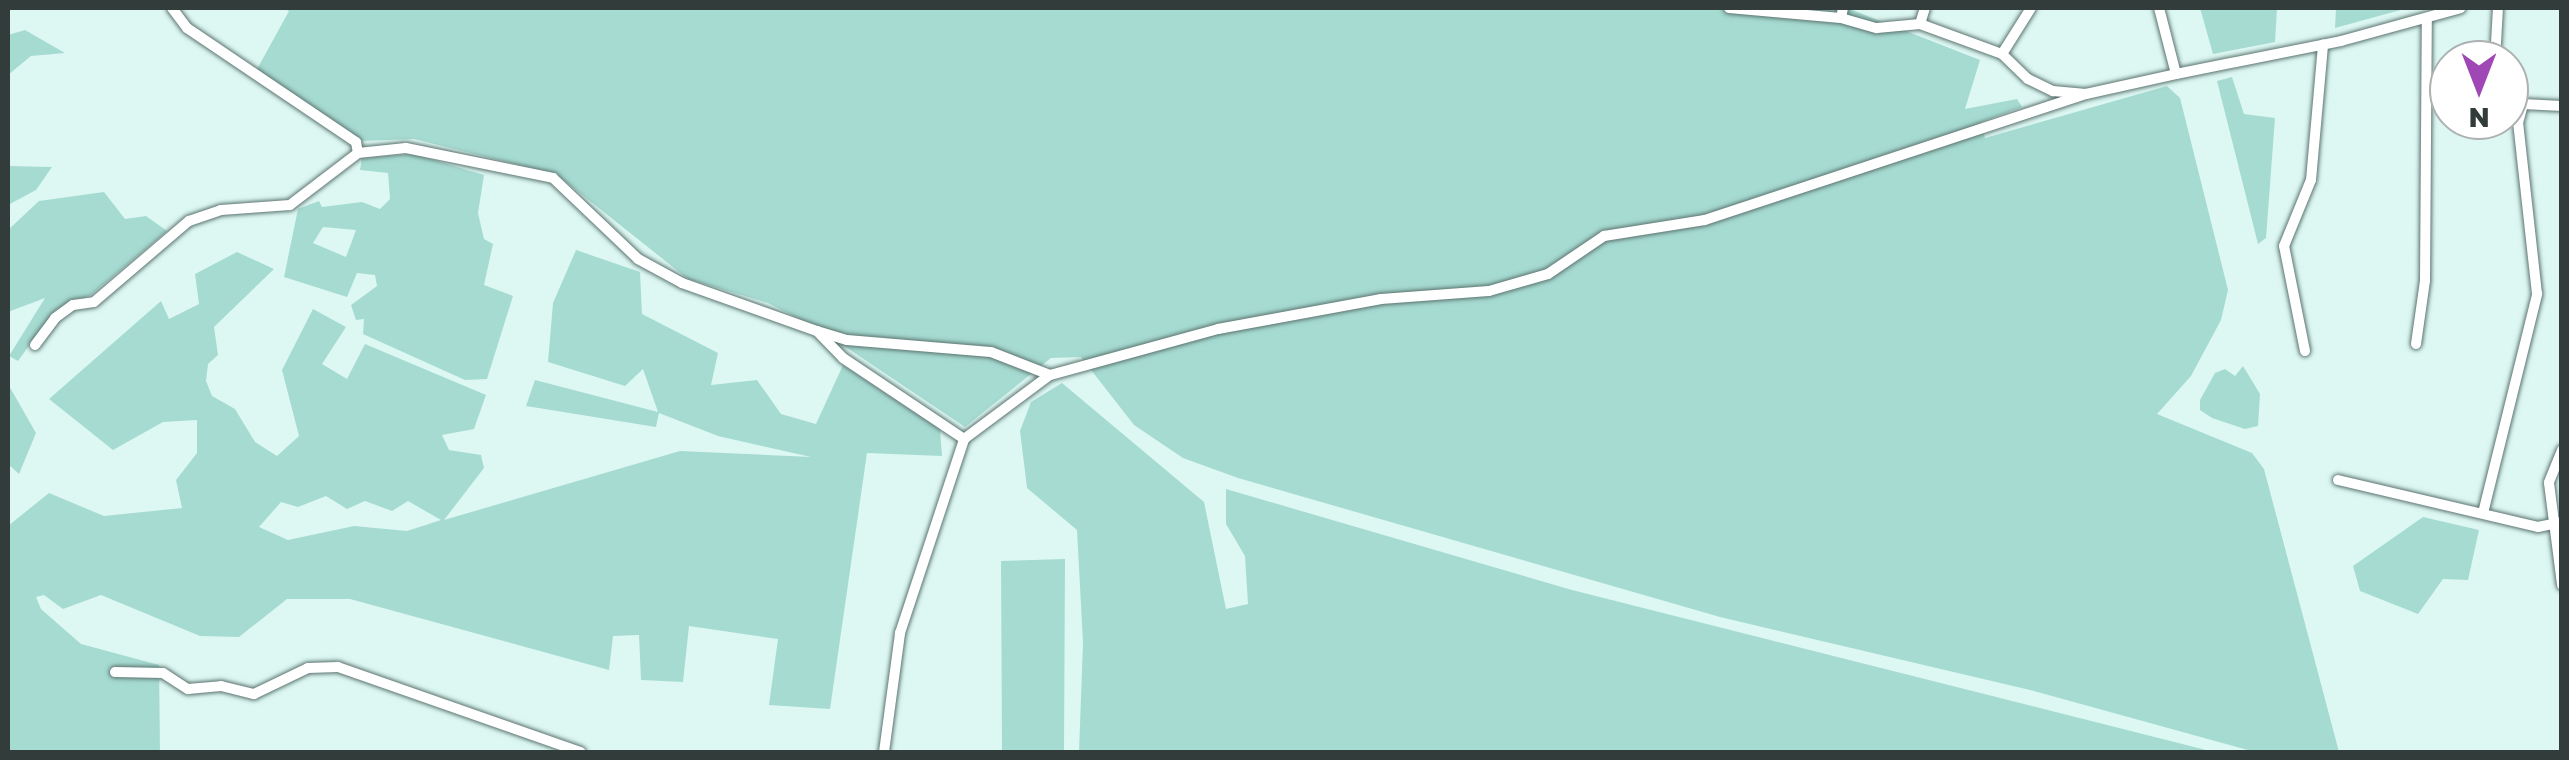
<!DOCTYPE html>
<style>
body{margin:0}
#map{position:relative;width:2569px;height:760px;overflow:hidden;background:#ddf8f3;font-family:"Golos Text",sans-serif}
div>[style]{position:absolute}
.green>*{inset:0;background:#a6dbd2}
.roads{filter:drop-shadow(0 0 2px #5c7470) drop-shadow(0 0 2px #5c7470)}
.minor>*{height:10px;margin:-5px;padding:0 5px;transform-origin:5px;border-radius:5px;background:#fff}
span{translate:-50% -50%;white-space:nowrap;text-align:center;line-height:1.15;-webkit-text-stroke:8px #fff;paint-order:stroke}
.frame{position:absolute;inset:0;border:10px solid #323d3b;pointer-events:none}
.north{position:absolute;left:2429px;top:40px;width:100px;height:100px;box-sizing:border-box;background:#fff;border:2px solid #adb1b1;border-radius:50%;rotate:180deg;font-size:28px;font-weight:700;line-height:40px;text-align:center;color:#323d3b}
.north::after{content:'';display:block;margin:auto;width:35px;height:45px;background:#9f47b4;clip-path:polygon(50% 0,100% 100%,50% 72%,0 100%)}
</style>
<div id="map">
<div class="green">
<i style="clip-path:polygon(281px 8px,1847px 8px,1980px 60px,1965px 109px,2017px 99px,2022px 107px,1981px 122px,1985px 138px,2167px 86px,2180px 98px,2228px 290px,2221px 320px,2191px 376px,2157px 414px,2252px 453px,2264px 469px,2339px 752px,2255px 752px,2030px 690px,1720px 617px,1238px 478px,1183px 458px,1134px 425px,1081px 357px,1051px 358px,965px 427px,819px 329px,768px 303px,688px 279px,556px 174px,414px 139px,361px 141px,256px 71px,289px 11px)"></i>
<i style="clip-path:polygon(2200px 8px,2277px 8px,2275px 42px,2213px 54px)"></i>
<i style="clip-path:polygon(2336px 8px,2408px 8px,2335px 28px)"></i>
<i style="clip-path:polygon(25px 30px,65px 53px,31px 56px,8px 75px,8px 35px)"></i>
<i style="clip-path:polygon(2232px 77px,2244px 114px,2275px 118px,2266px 238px,2258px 244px,2217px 81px)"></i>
<i style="clip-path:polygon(evenodd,413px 154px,484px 175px,478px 213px,484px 239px,493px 244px,484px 285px,513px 296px,487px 379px,465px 380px,363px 334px,364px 319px,356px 320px,351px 305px,377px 286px,375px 275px,357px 273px,347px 297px,284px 277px,298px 209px,319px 201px,322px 207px,362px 202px,380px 209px,390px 199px,388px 173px,360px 170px,362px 158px,413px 154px,323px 227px,356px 230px,346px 257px,313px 243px,323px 227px)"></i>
<i style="clip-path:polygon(8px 166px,52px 167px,36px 190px,8px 205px)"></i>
<i style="clip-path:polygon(104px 192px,125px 219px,146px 216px,167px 231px,92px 294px,51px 315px,18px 361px,9px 356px,45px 298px,8px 312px,8px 230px,39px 201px)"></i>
<i style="clip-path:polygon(evenodd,576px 250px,640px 272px,642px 314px,718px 353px,711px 385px,757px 380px,781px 414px,816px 424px,843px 365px,940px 429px,942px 456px,867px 453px,830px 709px,769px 705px,778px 639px,689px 626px,683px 682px,641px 680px,639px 635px,613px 636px,609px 670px,350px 599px,287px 599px,239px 637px,200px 636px,101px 595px,63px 609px,44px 595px,36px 597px,41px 609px,81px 644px,159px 665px,160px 752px,8px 752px,8px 526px,49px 493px,104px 516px,182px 508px,176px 480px,197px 453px,197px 420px,163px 422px,113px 450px,49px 399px,161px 301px,169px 319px,199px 304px,195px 274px,237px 252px,274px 269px,214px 327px,218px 355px,208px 364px,206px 381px,212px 396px,235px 409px,255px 442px,277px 456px,299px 436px,282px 370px,313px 309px,346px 327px,322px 364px,347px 379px,365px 344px,486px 395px,474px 429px,442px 435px,449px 450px,481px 455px,484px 468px,444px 520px,680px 451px,811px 457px,718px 436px,659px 413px,656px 427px,526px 406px,535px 380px,658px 412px,643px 369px,625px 386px,548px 362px,553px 303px,576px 250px,326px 496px,347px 509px,365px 501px,392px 511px,408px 501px,441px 520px,407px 531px,354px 526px,288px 540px,259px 527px,281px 502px,298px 507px,326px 496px)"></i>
<i style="clip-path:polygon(2243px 366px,2260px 394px,2258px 426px,2245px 429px,2212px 418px,2200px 410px,2200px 400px,2215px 373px,2225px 369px,2235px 376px)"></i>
<i style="clip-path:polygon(1062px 383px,1204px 502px,1226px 609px,1248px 604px,1245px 556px,1226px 524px,1226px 489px,1572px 590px,2214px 752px,1079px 752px,1083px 643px,1077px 530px,1027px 488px,1020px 431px,1031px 402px)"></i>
<i style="clip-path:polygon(8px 384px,36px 433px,19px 474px,8px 464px)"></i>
<i style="clip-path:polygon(2423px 517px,2479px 530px,2468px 580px,2443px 579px,2418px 614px,2360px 591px,2353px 566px)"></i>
<i style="clip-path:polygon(1065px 559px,1064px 752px,1002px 752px,1001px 561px)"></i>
</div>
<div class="roads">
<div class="minor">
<i style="left:172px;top:8px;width:25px;rotate:53deg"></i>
<i style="left:187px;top:28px;width:204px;rotate:34deg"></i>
<i style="left:356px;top:142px;width:11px;rotate:80deg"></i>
<i style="left:358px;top:153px;width:48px;rotate:-5.9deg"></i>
<i style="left:406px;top:148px;width:150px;rotate:11.5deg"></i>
<i style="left:553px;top:178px;width:117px;rotate:43.6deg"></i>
<i style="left:638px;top:259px;width:50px;rotate:28.6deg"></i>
<i style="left:682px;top:283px;width:143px;rotate:19.6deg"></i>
<i style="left:817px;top:331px;width:37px;rotate:46deg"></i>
<i style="left:843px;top:358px;width:146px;rotate:33.8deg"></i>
<i style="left:1729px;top:8px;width:112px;rotate:5.1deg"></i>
<i style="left:1843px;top:8px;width:10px;rotate:101deg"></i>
<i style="left:1841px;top:18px;width:37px;rotate:16deg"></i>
<i style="left:1877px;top:28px;width:43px;rotate:-5.3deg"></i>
<i style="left:1920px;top:24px;width:87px;rotate:20.1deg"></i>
<i style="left:2002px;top:54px;width:36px;rotate:44deg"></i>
<i style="left:2028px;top:79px;width:28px;rotate:26deg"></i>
<i style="left:2053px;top:91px;width:33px;rotate:5deg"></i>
<i style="left:2086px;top:94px;width:92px;rotate:-12.5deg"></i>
<i style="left:2176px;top:74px;width:68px;rotate:-104.4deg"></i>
<i style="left:1920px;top:24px;width:17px;rotate:-73deg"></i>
<i style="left:2002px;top:54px;width:54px;rotate:-57.8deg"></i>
<i style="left:2495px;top:60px;width:52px;rotate:-86.7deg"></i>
<i style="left:2176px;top:74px;width:168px;rotate:-11.3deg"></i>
<i style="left:2341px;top:41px;width:124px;rotate:-15.4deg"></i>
<i style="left:2509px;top:96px;width:16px;rotate:30deg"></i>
<i style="left:2523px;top:104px;width:39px;rotate:3deg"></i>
<i style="left:817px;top:331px;width:31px;rotate:17deg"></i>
<i style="left:847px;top:340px;width:144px;rotate:4.8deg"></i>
<i style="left:991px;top:352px;width:63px;rotate:21.3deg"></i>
<i style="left:2416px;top:344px;width:64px;rotate:-81.9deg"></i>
<i style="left:2425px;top:281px;width:263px;rotate:-89.6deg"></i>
<i style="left:35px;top:345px;width:34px;rotate:-53deg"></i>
<i style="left:55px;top:318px;width:22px;rotate:-36deg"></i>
<i style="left:73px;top:305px;width:21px;rotate:-8deg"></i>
<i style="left:94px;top:302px;width:125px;rotate:-40.5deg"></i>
<i style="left:189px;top:221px;width:34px;rotate:-19deg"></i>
<i style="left:221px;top:210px;width:69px;rotate:-4.1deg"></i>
<i style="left:290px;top:205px;width:86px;rotate:-37.4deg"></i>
<i style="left:2305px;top:351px;width:107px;rotate:-101.3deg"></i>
<i style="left:2284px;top:246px;width:71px;rotate:-67.8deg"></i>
<i style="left:2311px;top:180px;width:136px;rotate:-84.9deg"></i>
<i style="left:964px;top:439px;width:107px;rotate:-36.7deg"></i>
<i style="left:1050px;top:375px;width:174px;rotate:-15.3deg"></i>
<i style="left:1218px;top:329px;width:166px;rotate:-10.4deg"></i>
<i style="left:1381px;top:299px;width:108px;rotate:-4.2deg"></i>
<i style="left:1489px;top:291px;width:61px;rotate:-16.1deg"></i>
<i style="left:1548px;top:274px;width:68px;rotate:-34.2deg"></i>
<i style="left:1604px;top:236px;width:102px;rotate:-9deg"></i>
<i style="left:1705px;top:220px;width:401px;rotate:-18.3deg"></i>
<i style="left:2562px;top:450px;width:35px;rotate:112deg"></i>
<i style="left:2549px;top:483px;width:103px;rotate:82.7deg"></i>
<i style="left:2338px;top:480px;width:205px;rotate:13.2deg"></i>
<i style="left:2538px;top:527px;width:25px;rotate:-12deg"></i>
<i style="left:2483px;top:513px;width:226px;rotate:-76.1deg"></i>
<i style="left:2537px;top:294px;width:172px;rotate:-96.3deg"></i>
<i style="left:2518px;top:123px;width:20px;rotate:-75deg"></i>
<i style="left:115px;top:672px;width:48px;rotate:1.2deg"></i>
<i style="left:163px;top:673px;width:30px;rotate:33deg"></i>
<i style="left:188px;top:689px;width:33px;rotate:-5deg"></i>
<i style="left:221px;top:686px;width:34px;rotate:14deg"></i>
<i style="left:254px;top:694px;width:60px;rotate:-25.7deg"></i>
<i style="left:308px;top:668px;width:30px;rotate:-2deg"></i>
<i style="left:338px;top:667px;width:257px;rotate:19.3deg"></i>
<i style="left:884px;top:752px;width:120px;rotate:-82.3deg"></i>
<i style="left:900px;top:633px;width:204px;rotate:-71.7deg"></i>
</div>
</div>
<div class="frame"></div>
<div class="north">N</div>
</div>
